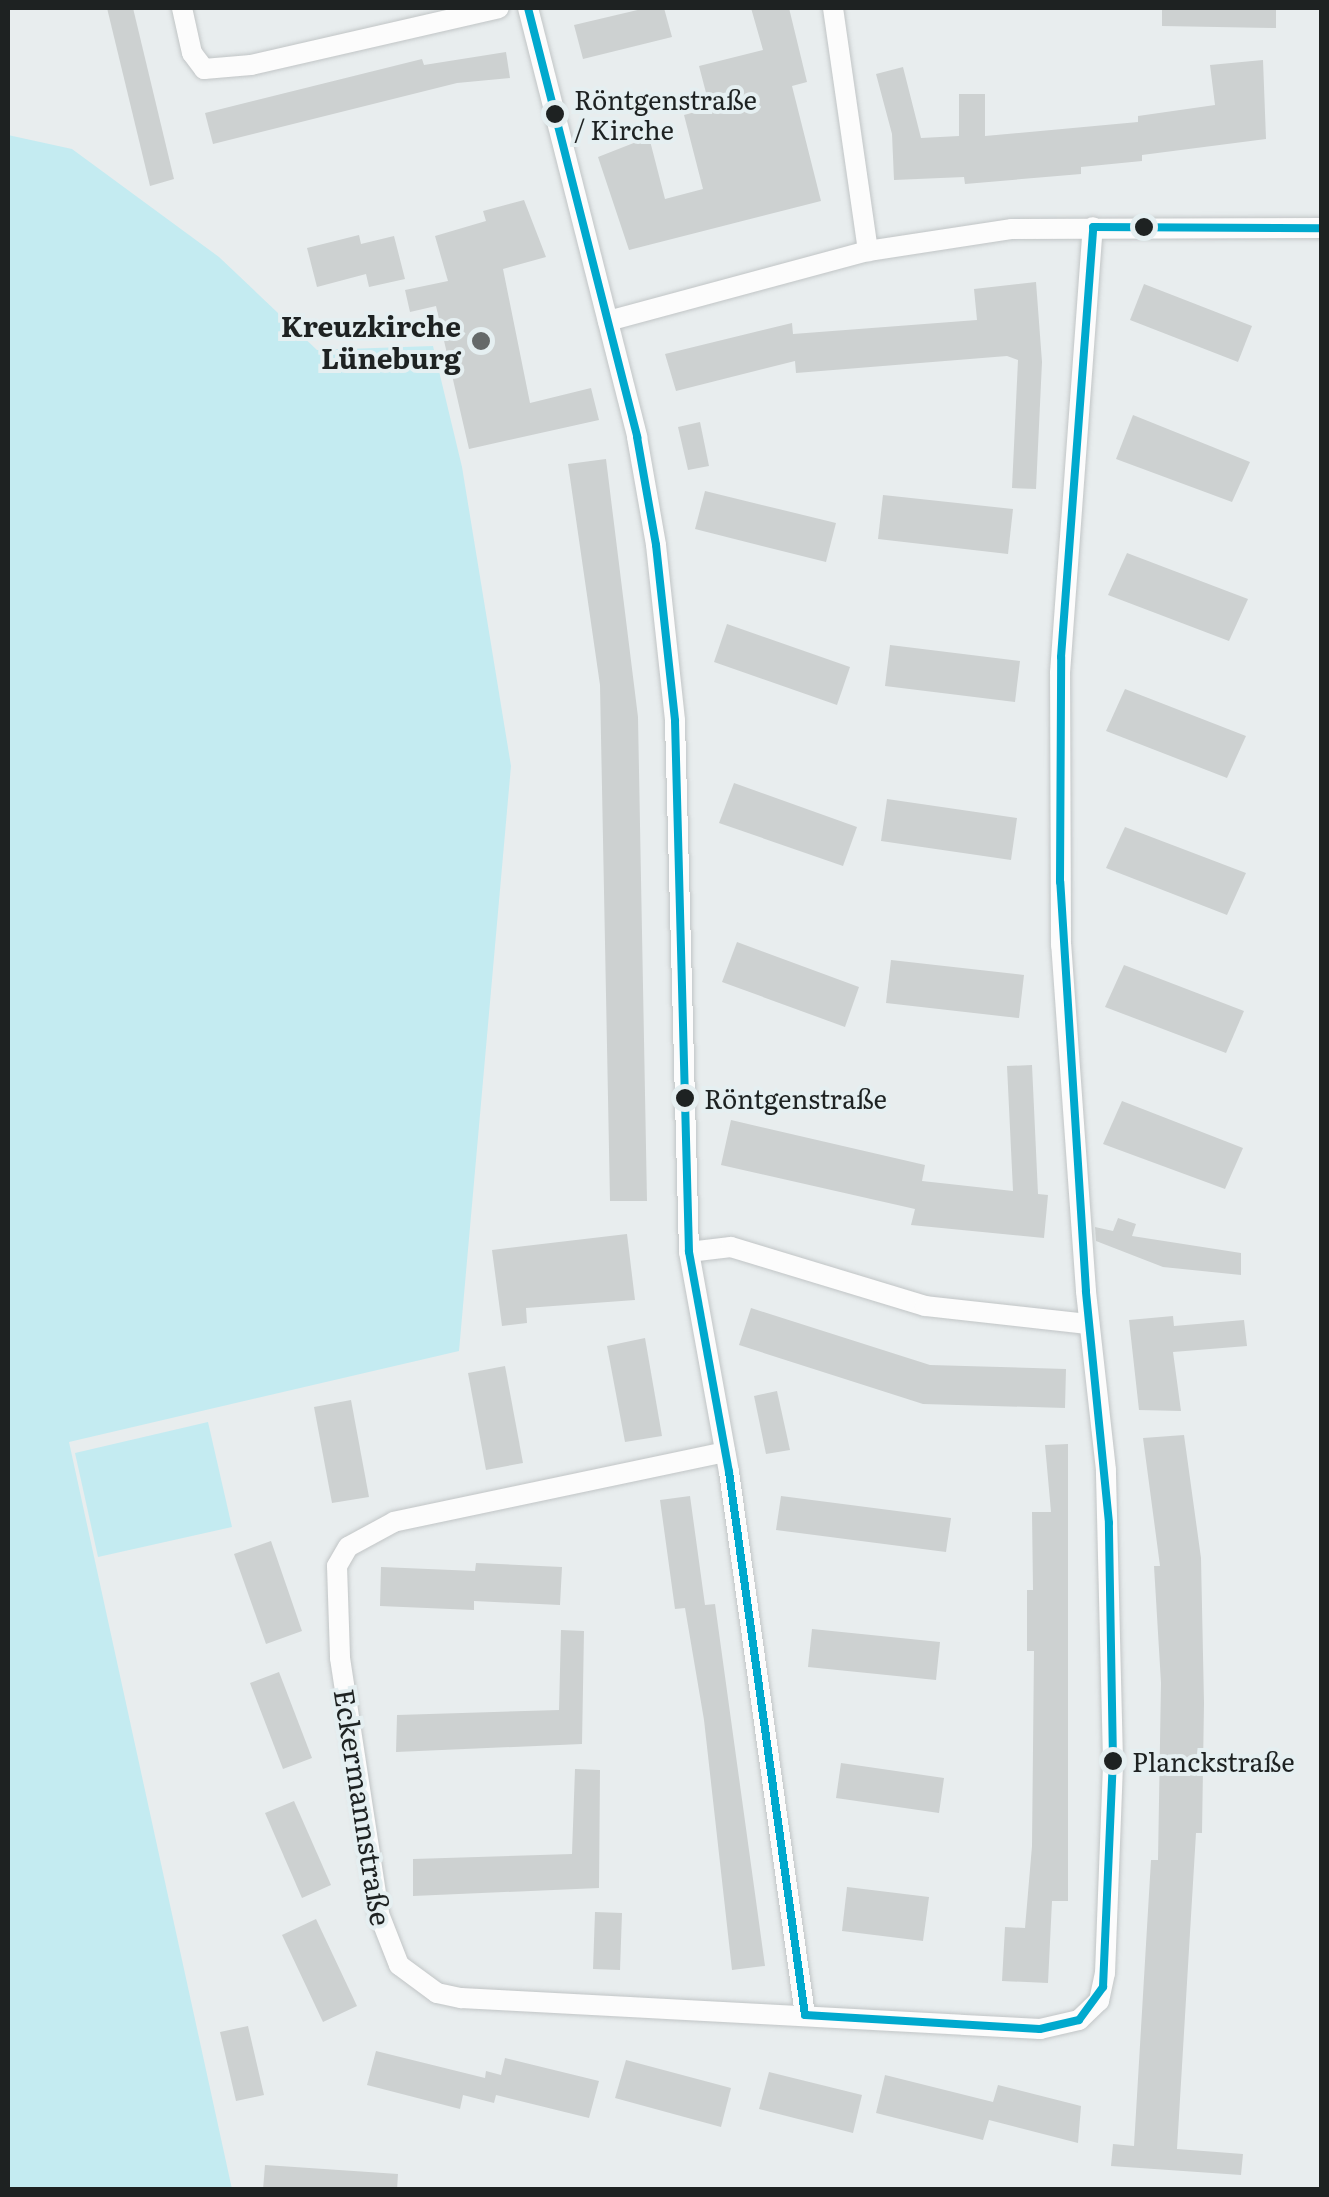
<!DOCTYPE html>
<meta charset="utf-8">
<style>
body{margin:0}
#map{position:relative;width:1329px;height:2197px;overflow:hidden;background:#e8edee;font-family:Literata,serif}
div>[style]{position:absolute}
.green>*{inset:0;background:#c4ebf1}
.building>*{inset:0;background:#cdd1d1}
.roads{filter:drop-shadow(0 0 2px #c1c5c6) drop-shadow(0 0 2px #c1c5c6)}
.minor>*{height:20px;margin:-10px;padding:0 10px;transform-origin:10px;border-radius:10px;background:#fcfcfc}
.bus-1>*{height:8px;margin:-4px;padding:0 4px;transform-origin:4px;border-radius:4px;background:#00a9ce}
.dots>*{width:28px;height:28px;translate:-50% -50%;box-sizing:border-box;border:5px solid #e5eff1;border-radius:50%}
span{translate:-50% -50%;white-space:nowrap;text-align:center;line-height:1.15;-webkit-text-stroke:8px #e5eff1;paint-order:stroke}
.bus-label{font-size:26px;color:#1e2222}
.left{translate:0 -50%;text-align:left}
.poi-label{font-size:28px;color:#1e2222;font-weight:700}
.right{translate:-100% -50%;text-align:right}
.street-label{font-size:28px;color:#1e2222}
.frame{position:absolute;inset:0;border:10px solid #1e2222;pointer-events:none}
</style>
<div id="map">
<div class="green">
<i style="clip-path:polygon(8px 135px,72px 149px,219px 257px,317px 350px,433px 346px,462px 467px,511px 766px,459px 1351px,69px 1442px,232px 2189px,8px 2189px)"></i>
<i style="clip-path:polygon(208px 1422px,232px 1527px,98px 1557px,75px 1453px)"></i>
</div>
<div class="building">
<i style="clip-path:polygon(107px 8px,133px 8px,174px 179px,150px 186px)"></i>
<i style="clip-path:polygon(646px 8px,664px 8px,672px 37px,583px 59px,574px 25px)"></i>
<i style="clip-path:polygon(751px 8px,789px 8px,807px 82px,792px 86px,821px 201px,629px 250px,598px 157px,649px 137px,665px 199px,703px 189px,684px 115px,710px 108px,699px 66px,763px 50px)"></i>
<i style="clip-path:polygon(1162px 8px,1276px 8px,1276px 28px,1162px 26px)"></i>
<i style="clip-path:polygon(506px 52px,510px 78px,457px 83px,213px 144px,205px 113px,422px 59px,424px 65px)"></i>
<i style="clip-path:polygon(1263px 60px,1266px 139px,1142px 155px,1142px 161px,1081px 167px,1081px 174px,965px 184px,964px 177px,894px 180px,892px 134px,876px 74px,903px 67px,921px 138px,959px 136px,959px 94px,985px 94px,985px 136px,1138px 122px,1138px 116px,1215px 105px,1210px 65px)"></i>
<i style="clip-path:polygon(524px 200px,546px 257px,503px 269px,530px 403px,591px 388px,599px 420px,469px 449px,436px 306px,410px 312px,405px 290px,448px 281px,435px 236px,486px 221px,483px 211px)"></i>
<i style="clip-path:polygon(359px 235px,361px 244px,394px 236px,405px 279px,369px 287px,366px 274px,317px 287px,307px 248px)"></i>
<i style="clip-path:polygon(1036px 282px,1042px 362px,1036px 489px,1012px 488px,1018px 360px,1007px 356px,796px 373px,795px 361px,676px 391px,665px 354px,792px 323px,793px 334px,977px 320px,974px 289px)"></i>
<i style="clip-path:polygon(1144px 284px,1252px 326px,1238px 362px,1130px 320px)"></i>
<i style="clip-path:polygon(1133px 415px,1250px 462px,1232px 502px,1116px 459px)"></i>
<i style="clip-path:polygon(700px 422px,709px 466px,688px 470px,678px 427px)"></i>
<i style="clip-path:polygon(606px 459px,638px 717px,647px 1201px,610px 1201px,600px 685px,568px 464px)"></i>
<i style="clip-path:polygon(705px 491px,836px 523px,826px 562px,695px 529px)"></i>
<i style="clip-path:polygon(883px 495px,1013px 509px,1008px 554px,878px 539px)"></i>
<i style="clip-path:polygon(1127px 553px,1248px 599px,1229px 641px,1108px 595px)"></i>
<i style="clip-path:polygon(727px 624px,850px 667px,837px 705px,714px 662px)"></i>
<i style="clip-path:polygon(890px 645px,1020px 661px,1015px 702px,885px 686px)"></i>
<i style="clip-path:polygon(1125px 689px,1246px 736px,1227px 778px,1106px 731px)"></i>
<i style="clip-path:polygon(734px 783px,857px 827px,843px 866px,719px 823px)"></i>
<i style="clip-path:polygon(887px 799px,1017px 818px,1011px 860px,881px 841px)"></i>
<i style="clip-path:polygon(1125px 827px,1246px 873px,1227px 915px,1106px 868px)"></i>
<i style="clip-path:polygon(737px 942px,859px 987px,845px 1027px,722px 982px)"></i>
<i style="clip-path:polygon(891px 960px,1024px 975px,1019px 1018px,886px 1003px)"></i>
<i style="clip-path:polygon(1124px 965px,1244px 1011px,1226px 1053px,1105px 1007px)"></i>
<i style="clip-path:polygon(1032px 1065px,1038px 1194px,1048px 1195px,1044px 1238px,911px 1225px,915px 1209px,721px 1165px,731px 1120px,925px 1165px,922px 1181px,1013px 1191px,1007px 1066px)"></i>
<i style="clip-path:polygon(1122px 1101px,1243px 1148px,1225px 1189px,1103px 1144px)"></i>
<i style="clip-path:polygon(1118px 1218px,1136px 1224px,1132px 1236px,1241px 1253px,1241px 1275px,1163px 1267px,1096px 1241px,1095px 1227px,1113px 1231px)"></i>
<i style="clip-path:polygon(627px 1234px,635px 1300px,526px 1308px,527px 1323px,502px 1326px,492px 1250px)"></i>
<i style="clip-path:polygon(751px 1308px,930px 1365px,1066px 1369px,1065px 1408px,923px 1404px,739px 1345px)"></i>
<i style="clip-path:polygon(1173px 1316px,1174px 1326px,1244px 1320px,1247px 1346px,1173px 1352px,1181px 1411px,1139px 1410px,1129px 1320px)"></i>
<i style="clip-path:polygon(645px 1338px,662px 1436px,625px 1442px,607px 1346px)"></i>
<i style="clip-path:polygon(505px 1366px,523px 1463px,486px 1470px,468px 1373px)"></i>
<i style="clip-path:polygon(777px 1391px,790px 1450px,766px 1454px,754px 1396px)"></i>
<i style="clip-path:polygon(351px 1400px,369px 1497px,332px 1503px,314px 1407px)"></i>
<i style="clip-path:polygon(1184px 1435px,1201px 1558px,1204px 1703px,1202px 1833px,1196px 1833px,1177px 2149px,1243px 2154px,1241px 2175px,1111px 2166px,1113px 2144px,1134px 2146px,1151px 1860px,1158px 1860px,1161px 1683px,1154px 1566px,1160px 1566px,1143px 1438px)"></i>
<i style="clip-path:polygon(1068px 1444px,1068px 1901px,1052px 1901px,1048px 1983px,1002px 1981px,1005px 1927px,1025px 1928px,1032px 1846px,1034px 1651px,1027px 1651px,1027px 1590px,1033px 1590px,1032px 1512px,1051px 1512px,1045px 1445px)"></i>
<i style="clip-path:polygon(690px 1496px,705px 1605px,715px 1604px,765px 1966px,732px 1970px,704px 1720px,685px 1608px,675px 1609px,660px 1500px)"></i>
<i style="clip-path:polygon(781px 1496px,951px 1518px,946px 1552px,776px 1530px)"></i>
<i style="clip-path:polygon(271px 1541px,302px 1631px,266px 1644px,234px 1554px)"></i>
<i style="clip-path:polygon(476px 1563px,562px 1567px,560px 1605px,474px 1601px,474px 1610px,380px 1606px,381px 1567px,475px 1571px)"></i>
<i style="clip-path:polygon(812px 1629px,940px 1642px,936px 1680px,808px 1667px)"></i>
<i style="clip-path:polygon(561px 1630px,584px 1631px,582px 1744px,396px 1752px,397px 1715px,559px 1710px)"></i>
<i style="clip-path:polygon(279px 1672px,312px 1758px,283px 1769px,250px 1683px)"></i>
<i style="clip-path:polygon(841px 1763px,944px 1778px,939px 1813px,836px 1798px)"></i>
<i style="clip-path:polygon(575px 1769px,600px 1770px,599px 1888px,413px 1896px,413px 1859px,572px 1854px)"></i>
<i style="clip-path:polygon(294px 1801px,331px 1885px,302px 1898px,265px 1813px)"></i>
<i style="clip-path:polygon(847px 1887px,929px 1897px,923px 1941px,842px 1931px)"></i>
<i style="clip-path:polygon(595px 1912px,622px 1913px,620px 1970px,593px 1969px)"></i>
<i style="clip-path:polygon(316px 1919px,357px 2006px,323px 2022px,282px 1935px)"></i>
<i style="clip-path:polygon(248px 2026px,264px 2095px,236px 2101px,220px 2032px)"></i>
<i style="clip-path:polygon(376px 2051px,485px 2078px,486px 2071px,501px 2075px,505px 2058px,599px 2081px,589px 2118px,496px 2095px,494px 2103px,463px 2095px,460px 2109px,367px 2085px)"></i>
<i style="clip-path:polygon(626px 2060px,731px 2088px,721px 2127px,615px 2098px)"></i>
<i style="clip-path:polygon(769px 2072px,862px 2095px,853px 2133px,759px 2109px)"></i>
<i style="clip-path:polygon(885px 2075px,993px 2102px,998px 2085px,1081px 2106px,1078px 2143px,989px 2120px,983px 2140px,876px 2113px)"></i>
<i style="clip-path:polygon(265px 2165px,398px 2174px,397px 2190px,263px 2190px)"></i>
</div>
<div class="roads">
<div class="minor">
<i style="left:182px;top:8px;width:46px;rotate:77.5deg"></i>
<i style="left:192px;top:53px;width:20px;rotate:53deg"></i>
<i style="left:204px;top:69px;width:47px;rotate:-4.9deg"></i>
<i style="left:251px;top:65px;width:254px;rotate:-12.9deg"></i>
<i style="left:528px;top:8px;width:443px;rotate:75.7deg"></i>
<i style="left:637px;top:437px;width:110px;rotate:80deg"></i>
<i style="left:656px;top:545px;width:177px;rotate:83.8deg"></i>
<i style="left:675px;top:721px;width:531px;rotate:88.49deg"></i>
<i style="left:689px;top:1252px;width:224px;rotate:79.7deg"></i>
<i style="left:729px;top:1472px;width:548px;rotate:82.03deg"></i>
<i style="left:833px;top:8px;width:246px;rotate:81.8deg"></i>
<i style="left:608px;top:321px;width:269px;rotate:-15.1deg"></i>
<i style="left:868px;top:251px;width:146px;rotate:-8.7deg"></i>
<i style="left:1012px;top:229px;width:310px;rotate:-0.2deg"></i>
<i style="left:689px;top:1252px;width:42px;rotate:-6.8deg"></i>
<i style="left:731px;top:1247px;width:203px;rotate:16.9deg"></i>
<i style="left:925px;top:1306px;width:165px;rotate:6.3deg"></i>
<i style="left:725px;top:1452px;width:338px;rotate:168.1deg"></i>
<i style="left:394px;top:1522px;width:52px;rotate:151.5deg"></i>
<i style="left:348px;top:1547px;width:22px;rotate:120deg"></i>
<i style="left:337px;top:1566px;width:92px;rotate:88.1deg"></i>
<i style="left:340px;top:1658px;width:259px;rotate:81.3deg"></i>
<i style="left:379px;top:1914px;width:55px;rotate:68.6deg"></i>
<i style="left:399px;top:1965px;width:47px;rotate:36.4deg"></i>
<i style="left:437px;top:1993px;width:25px;rotate:12deg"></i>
<i style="left:461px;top:1998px;width:580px;rotate:3.06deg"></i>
<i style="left:1040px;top:2029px;width:40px;rotate:-13deg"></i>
<i style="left:1079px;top:2020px;width:28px;rotate:-44deg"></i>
<i style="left:1099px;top:2001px;width:29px;rotate:-78deg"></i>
<i style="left:1105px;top:1973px;width:212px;rotate:-87.8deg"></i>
<i style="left:1113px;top:1761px;width:291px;rotate:-91.4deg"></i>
<i style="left:1106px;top:1470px;width:180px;rotate:-96.4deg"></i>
<i style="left:1086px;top:1291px;width:347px;rotate:-94.1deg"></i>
<i style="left:1061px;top:945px;width:272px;rotate:-90.2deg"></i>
<i style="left:1060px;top:673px;width:447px;rotate:-85.8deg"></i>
</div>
</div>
<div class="bus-1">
<i style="left:528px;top:8px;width:443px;rotate:75.7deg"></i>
<i style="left:637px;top:437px;width:110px;rotate:80deg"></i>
<i style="left:656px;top:545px;width:177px;rotate:83.8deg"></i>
<i style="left:675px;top:721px;width:531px;rotate:88.49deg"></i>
<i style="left:689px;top:1252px;width:224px;rotate:79.7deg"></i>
<i style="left:729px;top:1472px;width:548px;rotate:82.03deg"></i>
<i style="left:1093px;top:227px;width:229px;rotate:0.3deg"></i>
<i style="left:805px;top:2015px;width:235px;rotate:3.4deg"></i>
<i style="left:1040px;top:2029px;width:40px;rotate:-13deg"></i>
<i style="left:1079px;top:2020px;width:41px;rotate:-54deg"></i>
<i style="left:1103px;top:1987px;width:226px;rotate:-87.5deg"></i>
<i style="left:1113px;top:1761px;width:238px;rotate:-91deg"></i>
<i style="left:1109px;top:1523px;width:233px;rotate:-95.7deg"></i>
<i style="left:1086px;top:1291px;width:410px;rotate:-93.6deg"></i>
<i style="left:1060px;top:882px;width:225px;rotate:-89.7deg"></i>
<i style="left:1061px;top:657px;width:431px;rotate:-85.7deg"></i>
</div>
<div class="dots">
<i style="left:555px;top:114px;background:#1e2222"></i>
<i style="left:1144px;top:227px;background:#1e2222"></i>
<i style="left:481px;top:341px;background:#656969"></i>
<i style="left:685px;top:1098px;background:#1e2222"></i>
<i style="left:1113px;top:1761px;background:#1e2222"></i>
</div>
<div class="bus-label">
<span class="left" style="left:574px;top:114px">Röntgenstraße<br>/ Kirche</span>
<span class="left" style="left:704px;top:1098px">Röntgenstraße</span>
<span class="left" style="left:1132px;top:1761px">Planckstraße</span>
</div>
<div class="poi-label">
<span class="right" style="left:461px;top:341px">Kreuzkirche<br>Lüneburg</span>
</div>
<div class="street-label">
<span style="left:364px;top:1807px;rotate:81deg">Eckermannstraße</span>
</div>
<div class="frame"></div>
</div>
